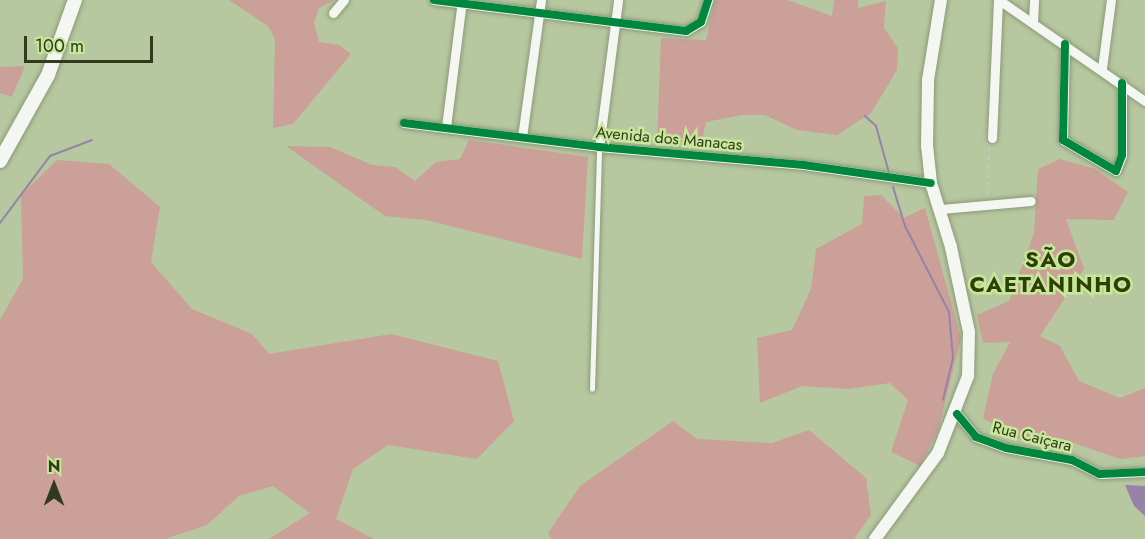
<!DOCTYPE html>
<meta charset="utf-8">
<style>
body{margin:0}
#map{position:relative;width:1145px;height:539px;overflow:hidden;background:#b7c8a0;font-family:Jost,sans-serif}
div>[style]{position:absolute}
.forest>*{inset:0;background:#caa098}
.water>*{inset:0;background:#9782a8}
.stream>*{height:2px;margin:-1px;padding:0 1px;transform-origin:1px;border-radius:1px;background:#9782a8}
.path>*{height:1.5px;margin-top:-0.75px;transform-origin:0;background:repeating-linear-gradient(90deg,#c4c9bd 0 4.5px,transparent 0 9px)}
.roads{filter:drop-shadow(0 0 2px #8c9979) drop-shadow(0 0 2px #8c9979)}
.service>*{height:4.5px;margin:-2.25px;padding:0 2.25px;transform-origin:2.25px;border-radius:2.25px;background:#f4f7f1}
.minor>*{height:9px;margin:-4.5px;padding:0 4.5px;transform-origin:4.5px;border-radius:4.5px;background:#f4f7f1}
.secondary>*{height:12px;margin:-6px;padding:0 6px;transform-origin:6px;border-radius:6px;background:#f4f7f1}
.primary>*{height:14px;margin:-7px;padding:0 7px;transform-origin:7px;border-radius:7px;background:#f4f7f1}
.cycleway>*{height:8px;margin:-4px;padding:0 4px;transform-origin:4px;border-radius:4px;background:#00873e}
span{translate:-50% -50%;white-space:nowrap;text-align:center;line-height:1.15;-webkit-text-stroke:5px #c7e79b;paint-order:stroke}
.street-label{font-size:16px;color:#2f3b1c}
.district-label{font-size:22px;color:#2d4005;font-weight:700;letter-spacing:1.5px}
.north{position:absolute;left:24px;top:455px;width:60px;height:60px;-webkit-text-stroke:4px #c7e79b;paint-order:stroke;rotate:0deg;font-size:16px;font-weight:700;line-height:24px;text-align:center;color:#2f3b1c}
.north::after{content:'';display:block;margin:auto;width:21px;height:27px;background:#2f3b1c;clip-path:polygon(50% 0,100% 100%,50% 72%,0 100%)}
.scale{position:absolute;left:24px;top:36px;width:129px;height:27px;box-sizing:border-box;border:3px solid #2f3b1c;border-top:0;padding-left:8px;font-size:18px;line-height:21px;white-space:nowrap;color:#2f3b1c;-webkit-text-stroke:4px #c7e79b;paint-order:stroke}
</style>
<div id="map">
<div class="forest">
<i style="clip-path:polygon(229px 0,335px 0,319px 8px,314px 23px,319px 42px,339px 45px,351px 54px,293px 124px,273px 128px,275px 39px,268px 26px)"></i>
<i style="clip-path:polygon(715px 0,788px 0,832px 16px,834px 0,858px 0,858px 8px,886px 1px,884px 28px,898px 48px,897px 70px,871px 113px,837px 135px,797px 130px,765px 115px,742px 115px,706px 122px,701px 145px,657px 142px,661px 38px,706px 40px)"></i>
<i style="clip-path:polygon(25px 66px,12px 97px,0 93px,0 67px)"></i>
<i style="clip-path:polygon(469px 140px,588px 157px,582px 259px,426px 220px,385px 216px,286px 146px,330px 147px,372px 165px,395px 167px,415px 181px,436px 162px,460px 159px)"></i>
<i style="clip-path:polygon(1060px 159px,1095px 169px,1128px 192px,1114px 220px,1066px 219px,1084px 269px,1040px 336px,1060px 346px,1079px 381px,1120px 398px,1145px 388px,1145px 456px,1120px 459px,1065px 440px,1021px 440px,983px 418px,993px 374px,1010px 342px,983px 343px,977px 315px,1009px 301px,1034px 233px,1038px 169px)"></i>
<i style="clip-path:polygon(57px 160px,109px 164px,160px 207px,151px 262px,192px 309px,252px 334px,269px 354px,391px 334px,498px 361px,514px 421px,477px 459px,388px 445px,353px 469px,336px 519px,374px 539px,269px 539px,310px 513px,273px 486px,239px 496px,207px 525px,165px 539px,0 539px,0 320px,23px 279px,21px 195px)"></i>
<i style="clip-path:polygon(881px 195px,904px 218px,925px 208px,961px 338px,938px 431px,920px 466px,891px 452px,908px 400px,890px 383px,848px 389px,802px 386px,760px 403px,757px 338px,792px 330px,811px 289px,816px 249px,862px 224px,864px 196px)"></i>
<i style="clip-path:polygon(673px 421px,697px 439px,772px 443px,809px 430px,866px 478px,871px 515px,854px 539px,552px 539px,548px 533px,580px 486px)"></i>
</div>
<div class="water">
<i style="clip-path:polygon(1125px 485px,1145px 486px,1145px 516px,1134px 506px)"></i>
</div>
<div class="stream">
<i style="left:865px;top:116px;width:15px;rotate:42deg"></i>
<i style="left:876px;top:126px;width:49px;rotate:74.5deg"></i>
<i style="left:893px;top:187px;width:41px;rotate:72.9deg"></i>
<i style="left:905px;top:226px;width:97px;rotate:62.9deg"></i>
<i style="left:949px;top:312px;width:46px;rotate:85deg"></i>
<i style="left:953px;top:358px;width:43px;rotate:103.4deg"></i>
<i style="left:0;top:223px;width:84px;rotate:-53.3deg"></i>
<i style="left:50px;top:156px;width:45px;rotate:-20.9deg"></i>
</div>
<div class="path">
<i style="left:987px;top:196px;width:49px;rotate:-87.7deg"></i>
</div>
<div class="roads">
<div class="service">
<i style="left:592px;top:389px;width:242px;rotate:-88.3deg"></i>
</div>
<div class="minor">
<i style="left:434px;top:0;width:254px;rotate:7deg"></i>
<i style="left:686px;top:31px;width:17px;rotate:-31deg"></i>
<i style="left:701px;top:22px;width:23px;rotate:-72deg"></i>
<i style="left:999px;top:0;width:178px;rotate:34.7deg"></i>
<i style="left:333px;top:13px;width:17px;rotate:-50deg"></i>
<i style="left:1033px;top:21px;width:21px;rotate:-87deg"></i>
<i style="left:1065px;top:44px;width:96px;rotate:91.2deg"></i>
<i style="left:1063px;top:140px;width:61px;rotate:30.3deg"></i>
<i style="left:1116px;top:171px;width:17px;rotate:-69deg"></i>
<i style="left:1122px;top:155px;width:72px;rotate:-90deg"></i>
<i style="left:1102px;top:68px;width:69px;rotate:-82.5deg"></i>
<i style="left:404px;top:123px;width:196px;rotate:7deg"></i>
<i style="left:599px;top:147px;width:206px;rotate:5deg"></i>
<i style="left:804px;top:165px;width:128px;rotate:8.1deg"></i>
<i style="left:446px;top:127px;width:128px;rotate:-82.8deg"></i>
<i style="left:522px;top:137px;width:138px;rotate:-82.1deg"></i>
<i style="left:992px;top:138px;width:138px;rotate:-87.5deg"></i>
<i style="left:599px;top:147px;width:148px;rotate:-82.6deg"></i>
<i style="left:941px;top:209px;width:90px;rotate:-5.1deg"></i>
<i style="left:957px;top:414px;width:30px;rotate:50deg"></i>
<i style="left:976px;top:437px;width:32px;rotate:20deg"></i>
<i style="left:1006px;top:448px;width:67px;rotate:10.3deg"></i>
<i style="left:1072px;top:460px;width:31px;rotate:27deg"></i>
<i style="left:1100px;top:474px;width:45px;rotate:-2.5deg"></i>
</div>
<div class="secondary">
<i style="left:875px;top:539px;width:107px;rotate:-53.8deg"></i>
<i style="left:938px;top:453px;width:83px;rotate:-68.7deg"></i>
<i style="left:968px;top:376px;width:44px;rotate:-88.7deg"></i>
<i style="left:969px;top:332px;width:87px;rotate:-102deg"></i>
<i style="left:951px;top:247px;width:67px;rotate:-107.4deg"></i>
<i style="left:931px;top:183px;width:36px;rotate:-96deg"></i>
<i style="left:927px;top:147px;width:67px;rotate:-89.1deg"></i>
<i style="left:928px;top:80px;width:81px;rotate:-80.8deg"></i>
</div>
<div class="primary">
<i style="left:0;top:161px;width:98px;rotate:-60.8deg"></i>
<i style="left:48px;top:75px;width:80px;rotate:-70.2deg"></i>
</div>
</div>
<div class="cycleway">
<i style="left:434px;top:0;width:254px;rotate:7deg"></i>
<i style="left:686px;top:31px;width:17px;rotate:-31deg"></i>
<i style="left:701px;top:22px;width:23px;rotate:-72deg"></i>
<i style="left:1065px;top:44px;width:96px;rotate:91.2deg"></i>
<i style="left:1063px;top:140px;width:61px;rotate:30.3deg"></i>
<i style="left:1116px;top:171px;width:17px;rotate:-69deg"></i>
<i style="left:1122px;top:155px;width:72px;rotate:-90deg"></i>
<i style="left:404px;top:123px;width:196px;rotate:7deg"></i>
<i style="left:599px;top:147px;width:206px;rotate:5deg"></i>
<i style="left:804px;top:165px;width:128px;rotate:8.1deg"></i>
<i style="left:957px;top:414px;width:30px;rotate:50deg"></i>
<i style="left:976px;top:437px;width:32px;rotate:20deg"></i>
<i style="left:1006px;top:448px;width:67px;rotate:10.3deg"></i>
<i style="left:1072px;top:460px;width:31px;rotate:27deg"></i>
<i style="left:1100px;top:474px;width:45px;rotate:-2.5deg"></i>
</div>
<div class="street-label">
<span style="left:669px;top:139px;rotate:5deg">Avenida dos Manacas</span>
<span style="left:1032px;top:437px;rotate:14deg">Rua Caiçara</span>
</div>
<div class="district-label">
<span style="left:1051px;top:272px">SÃO<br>CAETANINHO</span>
</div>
<div class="north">N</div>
<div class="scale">100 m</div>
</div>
